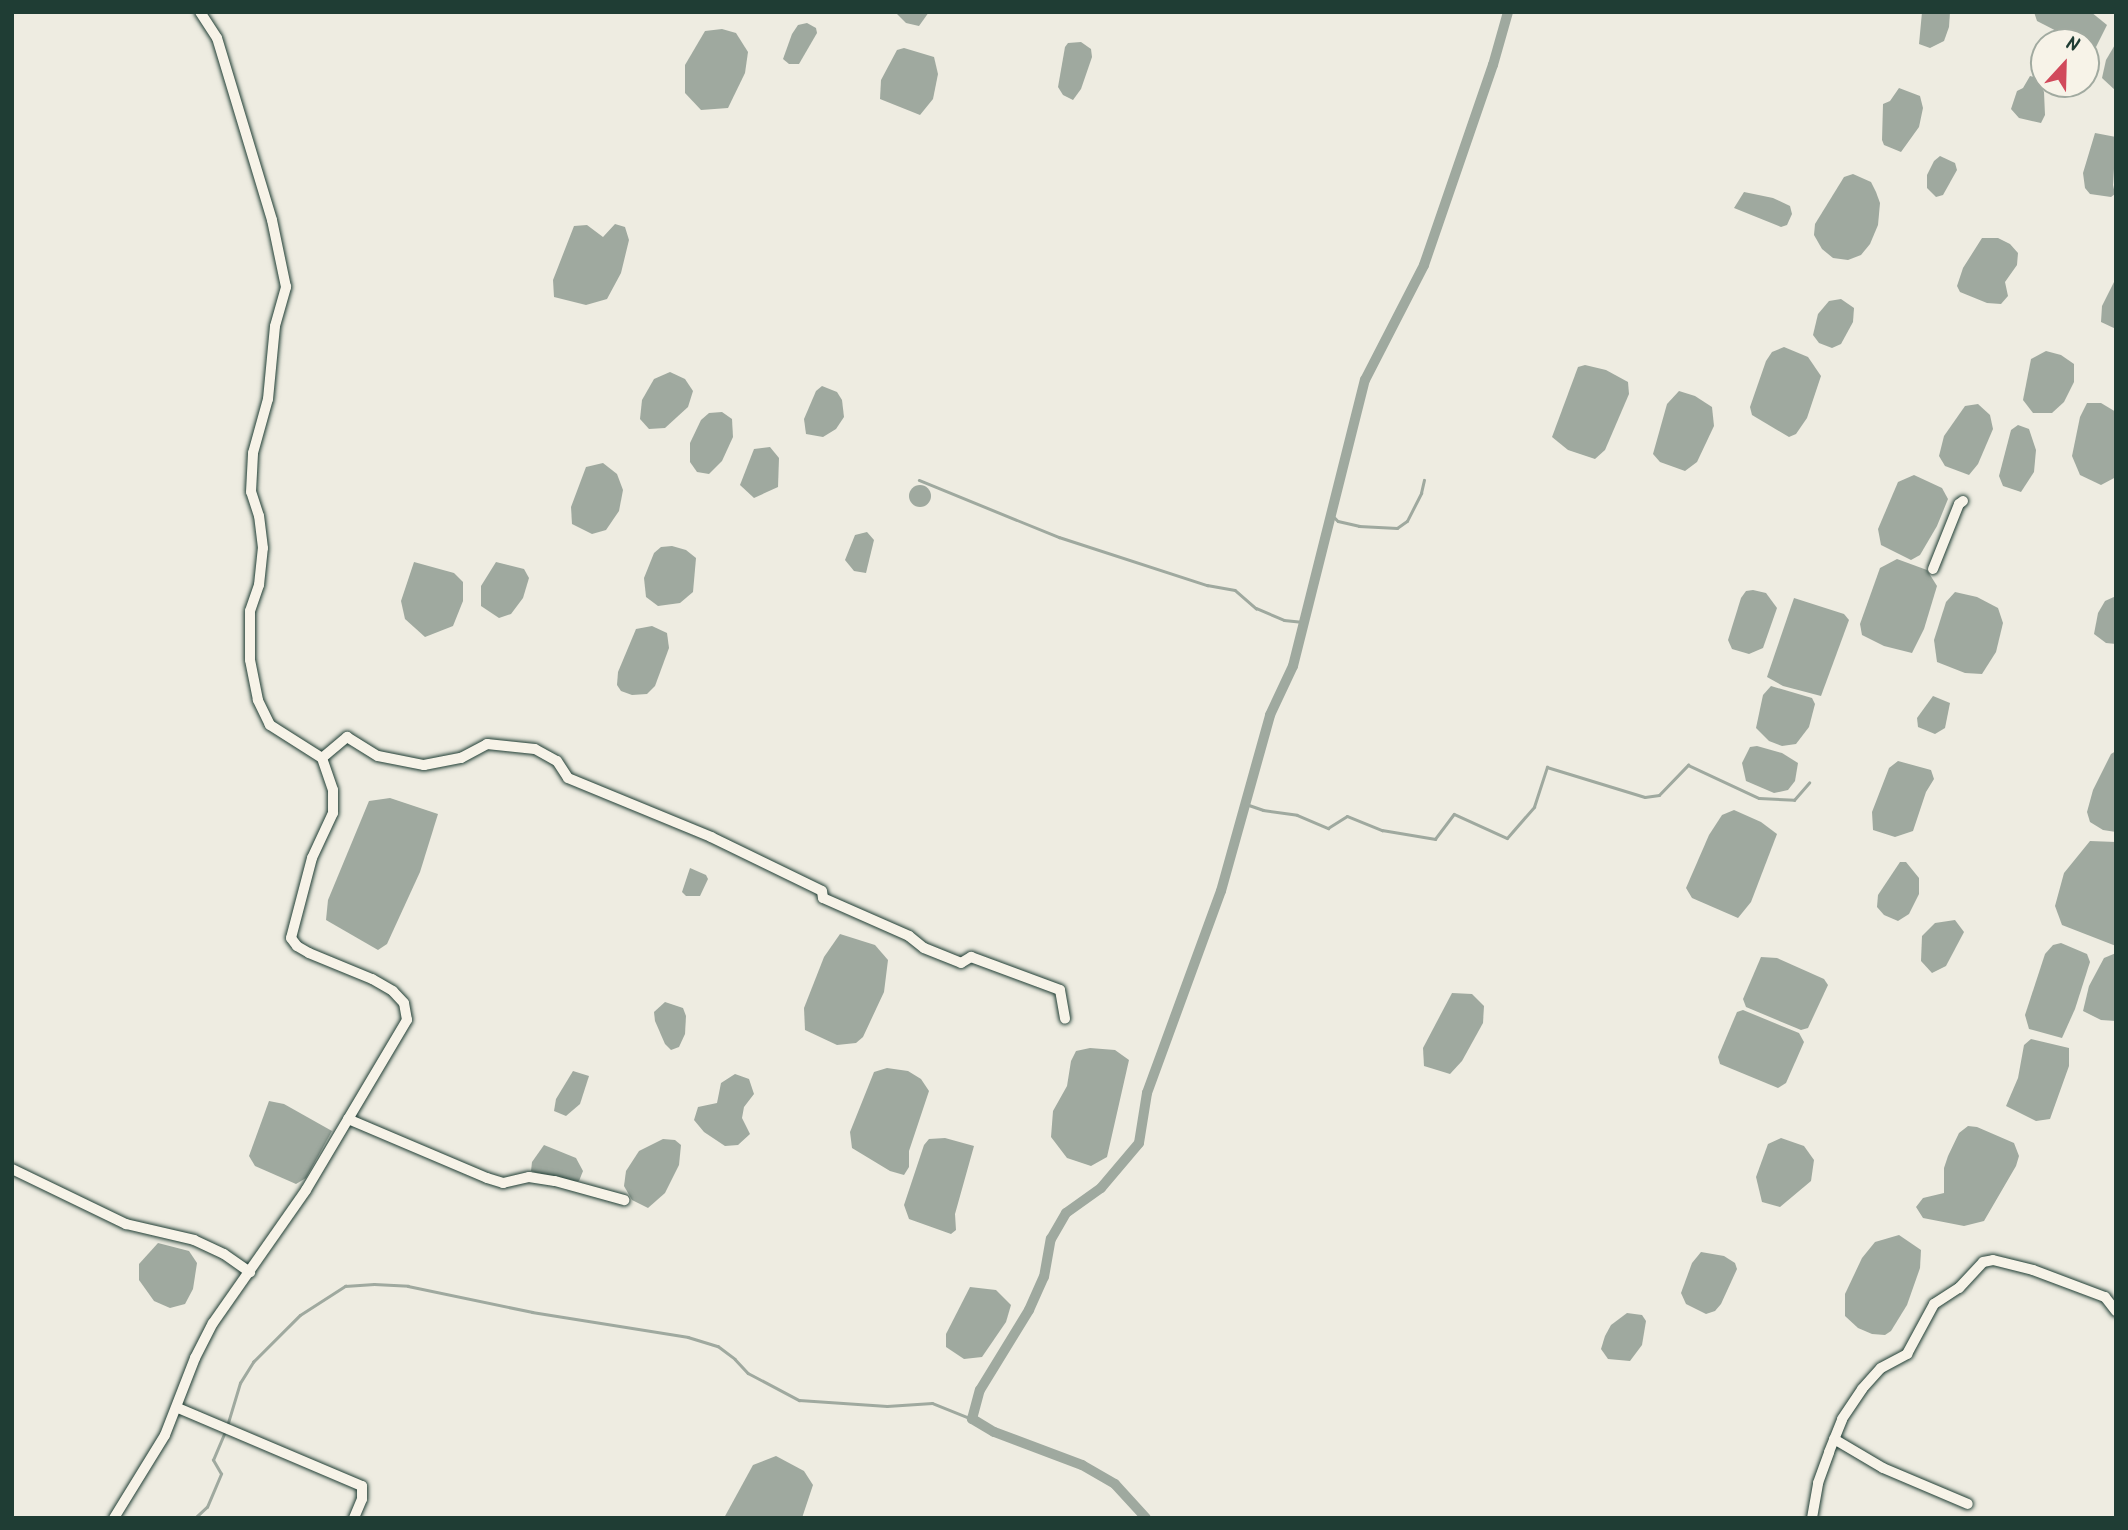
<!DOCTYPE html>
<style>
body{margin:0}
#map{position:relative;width:2128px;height:1530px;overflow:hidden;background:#eeece1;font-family:Kalam,sans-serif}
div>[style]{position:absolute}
.water>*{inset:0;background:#9fa99f}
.round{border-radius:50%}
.stream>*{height:2.5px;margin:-1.25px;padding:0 1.25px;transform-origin:1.25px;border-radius:1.25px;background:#9fa99f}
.canal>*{height:10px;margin:-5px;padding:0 5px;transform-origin:5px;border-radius:5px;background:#9fa99f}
.roads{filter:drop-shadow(0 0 2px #1f3d34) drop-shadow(0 0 2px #1f3d34)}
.minor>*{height:10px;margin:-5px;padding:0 5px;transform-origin:5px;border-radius:5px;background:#f7f3e8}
span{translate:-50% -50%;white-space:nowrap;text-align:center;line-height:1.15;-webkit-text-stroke:7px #f7f3e8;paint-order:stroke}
.frame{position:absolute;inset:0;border:14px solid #1f3d34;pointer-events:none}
.north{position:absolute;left:2030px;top:28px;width:70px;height:70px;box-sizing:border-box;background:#f7f3e8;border:2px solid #a1aaa0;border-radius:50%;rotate:22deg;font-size:19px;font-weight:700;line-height:28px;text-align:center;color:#1f3d34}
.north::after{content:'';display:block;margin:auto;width:24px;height:32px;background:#d1495b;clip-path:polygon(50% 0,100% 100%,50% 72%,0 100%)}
</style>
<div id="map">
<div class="water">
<i style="clip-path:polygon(895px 12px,929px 12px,919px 26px,906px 23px)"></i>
<i style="clip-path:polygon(1922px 12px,1950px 12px,1949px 27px,1944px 41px,1930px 48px,1919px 44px)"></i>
<i style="clip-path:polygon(2034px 12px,2091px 12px,2107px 25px,2096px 47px,2074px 40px,2037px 21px)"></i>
<i style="clip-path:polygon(807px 23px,816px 28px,817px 33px,799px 64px,789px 64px,783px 59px,792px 34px,798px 25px)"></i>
<i style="clip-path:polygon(722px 29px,736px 33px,748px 52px,745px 73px,728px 108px,701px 110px,685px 93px,685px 65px,705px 31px)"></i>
<i style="clip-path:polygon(1081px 42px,1091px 49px,1092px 57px,1081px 89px,1073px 100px,1063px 95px,1058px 87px,1065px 47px,1068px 43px)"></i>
<i style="clip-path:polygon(2116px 43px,2116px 91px,2102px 78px,2106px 60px)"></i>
<i style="clip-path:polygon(904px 48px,934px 57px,938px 74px,933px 99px,920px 115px,880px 99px,881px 80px,897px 50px)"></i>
<i style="clip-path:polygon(2030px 76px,2038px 78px,2044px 92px,2045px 115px,2041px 123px,2019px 118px,2011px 109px,2017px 91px,2023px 88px)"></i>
<i style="clip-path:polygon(1899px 88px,1920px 96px,1923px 108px,1919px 127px,1901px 152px,1884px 145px,1882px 140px,1883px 104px,1890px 101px)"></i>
<i style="clip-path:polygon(2095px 133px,2116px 137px,2113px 185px,2115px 194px,2111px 197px,2090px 194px,2085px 188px,2083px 173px)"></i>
<i style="clip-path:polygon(1940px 156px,1955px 163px,1957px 170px,1943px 195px,1936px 197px,1927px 188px,1927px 175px,1934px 161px)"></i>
<i style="clip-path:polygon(1853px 174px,1871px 182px,1876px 192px,1880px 203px,1878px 225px,1870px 244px,1861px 255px,1848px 260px,1833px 258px,1822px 249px,1814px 235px,1815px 224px,1844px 177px)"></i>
<i style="clip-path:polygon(1744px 192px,1773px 198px,1790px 206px,1792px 214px,1787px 225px,1781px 227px,1734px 208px)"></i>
<i style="clip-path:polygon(615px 224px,625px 227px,629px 240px,621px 273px,607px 299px,586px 305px,554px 297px,553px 280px,574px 226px,587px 225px,603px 237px)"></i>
<i style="clip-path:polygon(1982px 238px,1998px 238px,2010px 244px,2018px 253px,2017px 265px,2005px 282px,2008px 296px,2001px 304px,1987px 303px,1960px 292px,1957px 286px,1963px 268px)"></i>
<i style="clip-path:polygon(2116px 278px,2116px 329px,2101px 322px,2102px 306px)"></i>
<i style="clip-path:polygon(1841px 299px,1854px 308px,1853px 322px,1841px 344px,1832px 348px,1819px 343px,1813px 335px,1818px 314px,1829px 301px)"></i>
<i style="clip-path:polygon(1784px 347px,1808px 357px,1821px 376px,1807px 418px,1796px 434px,1789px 437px,1752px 415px,1750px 407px,1766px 361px,1772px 352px)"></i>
<i style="clip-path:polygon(2046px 351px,2061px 355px,2074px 364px,2074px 382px,2064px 402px,2052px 413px,2033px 413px,2023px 400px,2031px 359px)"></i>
<i style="clip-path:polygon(1585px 365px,1606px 370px,1628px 382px,1629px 394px,1605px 450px,1595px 459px,1568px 450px,1552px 437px,1578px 367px)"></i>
<i style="clip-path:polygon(670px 372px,685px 379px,693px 391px,688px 407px,665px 428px,649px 429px,640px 419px,642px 400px,654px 379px)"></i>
<i style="clip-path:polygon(822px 386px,837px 392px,842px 400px,844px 417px,836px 429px,823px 437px,806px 434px,804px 419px,816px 391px)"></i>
<i style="clip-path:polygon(1679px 391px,1695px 396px,1712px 407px,1714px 426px,1697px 462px,1685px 471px,1660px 462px,1653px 454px,1667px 404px)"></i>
<i style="clip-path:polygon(2087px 403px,2101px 403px,2116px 412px,2116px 477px,2101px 485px,2080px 475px,2072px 456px,2080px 417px)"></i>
<i style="clip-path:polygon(1978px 404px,1990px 415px,1993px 429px,1978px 464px,1969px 475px,1945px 466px,1939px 456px,1944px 436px,1965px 406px)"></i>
<i style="clip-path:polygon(722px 412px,732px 419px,733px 437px,722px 461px,709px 474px,697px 472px,690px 462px,690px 443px,701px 420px,709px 413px)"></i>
<i style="clip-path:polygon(2018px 425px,2029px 429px,2036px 450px,2034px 472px,2021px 492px,2003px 486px,1999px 476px,2011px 430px)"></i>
<i style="clip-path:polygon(770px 447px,779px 458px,778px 487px,754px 498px,740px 485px,754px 449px)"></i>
<i style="clip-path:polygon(603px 463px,617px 474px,623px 490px,619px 511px,606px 530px,592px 534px,572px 524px,571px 507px,586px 467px)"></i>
<i style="clip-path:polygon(1914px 475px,1942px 488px,1948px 499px,1937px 526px,1920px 555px,1911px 560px,1881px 545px,1878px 529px,1898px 482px)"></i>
<i class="round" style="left:909px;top:485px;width:22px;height:22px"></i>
<i style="clip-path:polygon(867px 532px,874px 540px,866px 573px,854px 571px,845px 560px,855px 535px)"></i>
<i style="clip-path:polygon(672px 546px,686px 550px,696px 558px,693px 592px,680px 603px,658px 606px,646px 597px,644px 578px,654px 553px,661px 547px)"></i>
<i style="clip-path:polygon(1897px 559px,1927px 570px,1937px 586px,1924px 629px,1912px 653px,1884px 646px,1862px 635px,1860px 624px,1880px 568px)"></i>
<i style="clip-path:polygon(414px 562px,454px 573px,463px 582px,463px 601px,453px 626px,425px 637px,405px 619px,401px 601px)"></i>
<i style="clip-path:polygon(496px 562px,524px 569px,529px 578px,523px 598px,511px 614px,499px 618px,481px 606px,481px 586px)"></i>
<i style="clip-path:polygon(1753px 590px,1766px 593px,1777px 608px,1763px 648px,1749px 654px,1732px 649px,1728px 640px,1741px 598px,1746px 591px)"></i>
<i style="clip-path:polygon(1955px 592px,1977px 597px,1998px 608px,2003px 623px,1996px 652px,1982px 674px,1965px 673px,1937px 662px,1934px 640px,1946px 602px)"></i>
<i style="clip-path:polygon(2116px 596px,2116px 644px,2106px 643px,2094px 634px,2098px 613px,2105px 601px)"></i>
<i style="clip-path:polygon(1794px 598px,1844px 614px,1849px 620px,1821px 696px,1783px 686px,1767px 677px)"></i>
<i style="clip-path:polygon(652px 626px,667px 633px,669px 648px,655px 686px,647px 694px,632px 695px,621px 691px,617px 685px,618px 672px,636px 629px)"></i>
<i style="clip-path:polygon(1771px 686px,1812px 698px,1815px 704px,1809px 727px,1796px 744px,1782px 746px,1769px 741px,1756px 728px,1763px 695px)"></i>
<i style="clip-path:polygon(1933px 696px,1950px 703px,1945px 728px,1935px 734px,1918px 727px,1917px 718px)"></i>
<i style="clip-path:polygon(1757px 746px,1782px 753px,1798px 763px,1795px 781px,1788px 790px,1774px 793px,1746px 781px,1742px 763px,1750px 747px)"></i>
<i style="clip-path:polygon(2116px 751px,2116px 832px,2103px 830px,2090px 822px,2087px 812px,2093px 790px,2111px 754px)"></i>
<i style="clip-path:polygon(1898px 761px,1931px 770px,1934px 779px,1926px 792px,1913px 831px,1895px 837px,1873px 830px,1872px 812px,1889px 768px)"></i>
<i style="clip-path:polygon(390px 798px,438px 814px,420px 872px,387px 944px,378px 950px,326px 920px,328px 900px,369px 801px)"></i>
<i style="clip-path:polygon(1734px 810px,1761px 822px,1777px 834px,1751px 902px,1738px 918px,1692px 898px,1686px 888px,1709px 835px,1722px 815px)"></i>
<i style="clip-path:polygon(2090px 841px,2116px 842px,2116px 946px,2062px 925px,2055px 906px,2064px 873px)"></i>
<i style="clip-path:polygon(1900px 862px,1906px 862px,1919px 878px,1919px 894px,1909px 914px,1898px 921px,1884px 915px,1877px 907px,1878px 895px)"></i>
<i style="clip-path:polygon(690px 868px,706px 875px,708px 879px,700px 896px,686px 896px,682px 892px)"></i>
<i style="clip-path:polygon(1955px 920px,1964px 932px,1946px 966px,1932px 973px,1921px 961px,1922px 936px,1935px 923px)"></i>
<i style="clip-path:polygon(840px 934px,875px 945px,888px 960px,884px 992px,863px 1037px,856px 1043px,837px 1045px,805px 1030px,804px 1008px,824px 957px)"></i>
<i style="clip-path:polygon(2061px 943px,2087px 954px,2090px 962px,2075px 1009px,2062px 1038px,2029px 1029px,2025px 1015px,2045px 954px,2053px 945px)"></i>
<i style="clip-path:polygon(2116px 953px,2116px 1021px,2101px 1020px,2083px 1011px,2089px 986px,2104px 958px)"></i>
<i style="clip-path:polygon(1761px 957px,1777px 958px,1824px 979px,1828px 985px,1808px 1028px,1801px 1030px,1746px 1007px,1743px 999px)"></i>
<i style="clip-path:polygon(1452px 993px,1472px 994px,1484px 1006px,1483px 1023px,1462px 1061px,1450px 1074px,1424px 1066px,1423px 1048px)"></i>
<i style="clip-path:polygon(665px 1002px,683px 1008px,686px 1016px,685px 1034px,679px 1047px,671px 1050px,665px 1044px,655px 1021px,654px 1012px)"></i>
<i style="clip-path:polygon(1743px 1010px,1799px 1033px,1804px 1042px,1786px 1083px,1778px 1088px,1720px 1064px,1718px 1057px,1737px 1012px)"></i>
<i style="clip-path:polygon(2031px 1039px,2069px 1048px,2069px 1066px,2050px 1119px,2036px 1121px,2006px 1106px,2018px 1078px,2024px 1045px)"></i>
<i style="clip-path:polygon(1090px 1048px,1115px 1050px,1129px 1060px,1107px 1157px,1091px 1166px,1067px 1158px,1051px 1137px,1053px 1111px,1067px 1086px,1071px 1061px,1076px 1051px)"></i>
<i style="clip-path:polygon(887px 1068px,908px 1071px,921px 1079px,929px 1091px,909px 1151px,909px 1167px,904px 1175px,890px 1171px,852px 1148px,850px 1132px,874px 1072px)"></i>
<i style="clip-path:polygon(573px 1071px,589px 1076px,580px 1104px,566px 1116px,554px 1111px,556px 1099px)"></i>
<i style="clip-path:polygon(735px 1074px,749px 1079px,754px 1094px,744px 1107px,742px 1118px,750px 1134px,738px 1145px,725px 1146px,704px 1132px,694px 1120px,698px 1107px,717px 1103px,721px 1083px)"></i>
<i style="clip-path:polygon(269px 1101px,284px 1104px,332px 1131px,306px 1178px,296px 1184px,255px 1166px,249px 1156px)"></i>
<i style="clip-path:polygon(1968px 1126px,1977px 1127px,2014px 1143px,2019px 1156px,2016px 1166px,1984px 1221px,1964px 1226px,1923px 1218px,1916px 1207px,1923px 1198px,1944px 1193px,1944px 1168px,1948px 1156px,1959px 1133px)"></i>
<i style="clip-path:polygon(945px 1138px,974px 1146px,955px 1214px,956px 1230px,951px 1234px,909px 1219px,904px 1205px,924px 1145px,929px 1139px)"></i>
<i style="clip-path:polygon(1781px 1138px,1804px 1146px,1814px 1160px,1811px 1181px,1780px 1207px,1762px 1202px,1756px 1177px,1768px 1144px)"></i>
<i style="clip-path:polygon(663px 1139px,675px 1140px,681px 1145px,679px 1165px,665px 1193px,648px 1208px,632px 1200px,624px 1186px,626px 1171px,639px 1151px)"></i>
<i style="clip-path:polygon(544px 1145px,576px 1158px,583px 1171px,579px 1181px,569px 1182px,531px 1171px,532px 1162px)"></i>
<i style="clip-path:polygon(1899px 1235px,1921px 1250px,1920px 1268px,1907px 1305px,1891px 1331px,1885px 1335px,1872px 1334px,1858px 1328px,1845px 1316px,1845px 1294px,1862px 1258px,1875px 1242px)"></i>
<i style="clip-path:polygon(158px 1243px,189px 1251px,197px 1263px,193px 1289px,185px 1304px,170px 1308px,154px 1301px,139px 1280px,139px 1264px)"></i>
<i style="clip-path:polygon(1701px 1252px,1724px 1256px,1735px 1263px,1737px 1269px,1721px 1304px,1715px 1311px,1706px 1314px,1686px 1304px,1681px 1293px,1692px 1263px)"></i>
<i style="clip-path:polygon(970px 1287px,996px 1290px,1011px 1305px,1006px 1322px,982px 1357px,964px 1359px,946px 1347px,946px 1334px)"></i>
<i style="clip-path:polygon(1627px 1313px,1642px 1315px,1646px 1321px,1642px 1345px,1630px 1361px,1608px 1359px,1601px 1349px,1605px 1336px,1611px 1325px)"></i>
<i style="clip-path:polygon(776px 1456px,804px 1471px,813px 1485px,802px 1518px,724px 1518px,753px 1465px)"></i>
</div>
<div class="stream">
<i style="left:919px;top:480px;width:151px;rotate:22.2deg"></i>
<i style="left:1059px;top:537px;width:156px;rotate:18deg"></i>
<i style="left:1207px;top:585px;width:28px;rotate:10deg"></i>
<i style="left:1235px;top:590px;width:28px;rotate:41deg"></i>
<i style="left:1256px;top:608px;width:30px;rotate:23deg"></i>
<i style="left:1284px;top:620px;width:19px;rotate:6deg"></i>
<i style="left:1332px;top:515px;width:8px;rotate:45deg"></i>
<i style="left:1338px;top:521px;width:22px;rotate:13deg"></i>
<i style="left:1359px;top:526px;width:38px;rotate:3deg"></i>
<i style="left:1397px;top:528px;width:12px;rotate:-35deg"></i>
<i style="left:1407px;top:521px;width:31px;rotate:-63deg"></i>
<i style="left:1421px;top:493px;width:13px;rotate:-77deg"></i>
<i style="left:1246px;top:804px;width:18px;rotate:19deg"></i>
<i style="left:1263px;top:810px;width:34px;rotate:8deg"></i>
<i style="left:1297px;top:815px;width:34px;rotate:23deg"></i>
<i style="left:1328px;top:828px;width:22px;rotate:-32deg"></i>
<i style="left:1347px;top:816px;width:38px;rotate:22deg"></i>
<i style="left:1382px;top:830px;width:54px;rotate:9.6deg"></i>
<i style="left:1435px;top:839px;width:31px;rotate:-53deg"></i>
<i style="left:1454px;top:814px;width:58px;rotate:24.4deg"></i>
<i style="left:1507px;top:838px;width:41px;rotate:-48.9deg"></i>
<i style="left:1534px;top:807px;width:42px;rotate:-72deg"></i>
<i style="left:1547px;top:767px;width:102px;rotate:17deg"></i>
<i style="left:1645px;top:797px;width:14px;rotate:-8deg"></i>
<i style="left:1659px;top:795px;width:42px;rotate:-46deg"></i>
<i style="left:1688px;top:765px;width:78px;rotate:24.9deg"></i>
<i style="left:1759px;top:798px;width:35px;rotate:3deg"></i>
<i style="left:1794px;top:800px;width:23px;rotate:-49deg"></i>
<i style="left:227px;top:1426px;width:45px;rotate:-73.2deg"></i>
<i style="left:240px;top:1383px;width:25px;rotate:-58deg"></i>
<i style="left:253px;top:1362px;width:66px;rotate:-45deg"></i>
<i style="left:300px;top:1315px;width:54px;rotate:-32.8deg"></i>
<i style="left:345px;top:1286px;width:29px;rotate:-4deg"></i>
<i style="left:374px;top:1284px;width:34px;rotate:3deg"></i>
<i style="left:408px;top:1286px;width:127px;rotate:11.8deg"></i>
<i style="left:532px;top:1312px;width:158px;rotate:9.1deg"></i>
<i style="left:688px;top:1337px;width:31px;rotate:17deg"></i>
<i style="left:718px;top:1346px;width:21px;rotate:37deg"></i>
<i style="left:735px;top:1359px;width:19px;rotate:47deg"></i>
<i style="left:748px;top:1373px;width:58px;rotate:27.9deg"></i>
<i style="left:799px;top:1400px;width:88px;rotate:3.9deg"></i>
<i style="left:887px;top:1406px;width:45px;rotate:-3.8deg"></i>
<i style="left:932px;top:1403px;width:43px;rotate:21.8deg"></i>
<i style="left:195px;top:1518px;width:16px;rotate:-43deg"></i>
<i style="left:207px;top:1507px;width:36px;rotate:-67deg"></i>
<i style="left:221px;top:1474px;width:16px;rotate:-120deg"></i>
<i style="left:213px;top:1460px;width:30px;rotate:-67deg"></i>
</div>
<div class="canal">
<i style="left:1146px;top:1518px;width:46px;rotate:-132.4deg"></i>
<i style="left:1115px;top:1484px;width:38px;rotate:-150deg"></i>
<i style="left:1082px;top:1465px;width:94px;rotate:-159.4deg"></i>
<i style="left:994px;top:1432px;width:26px;rotate:-149deg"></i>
<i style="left:972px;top:1419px;width:30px;rotate:-75deg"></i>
<i style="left:980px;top:1390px;width:94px;rotate:-58.5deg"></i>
<i style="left:1029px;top:1310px;width:36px;rotate:-66deg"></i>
<i style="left:1044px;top:1277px;width:39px;rotate:-80deg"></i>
<i style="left:1051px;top:1239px;width:30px;rotate:-60deg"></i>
<i style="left:1066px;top:1213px;width:43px;rotate:-35.5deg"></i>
<i style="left:1101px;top:1188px;width:59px;rotate:-49.8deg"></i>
<i style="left:1139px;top:1143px;width:51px;rotate:-80.9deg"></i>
<i style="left:1147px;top:1093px;width:215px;rotate:-69.9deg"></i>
<i style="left:1221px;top:891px;width:183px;rotate:-74.4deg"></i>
<i style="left:1270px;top:715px;width:54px;rotate:-64.9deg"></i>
<i style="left:1293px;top:666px;width:295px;rotate:-75.9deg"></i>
<i style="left:1365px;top:380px;width:129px;rotate:-62.8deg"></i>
<i style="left:1424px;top:265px;width:212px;rotate:-71deg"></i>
<i style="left:1493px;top:65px;width:55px;rotate:-74.2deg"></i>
</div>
<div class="roads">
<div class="minor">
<i style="left:1933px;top:569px;width:70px;rotate:-68.2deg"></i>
<i style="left:1959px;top:504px;width:5px;rotate:-37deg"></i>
<i style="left:322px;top:758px;width:33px;rotate:-40deg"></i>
<i style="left:347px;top:737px;width:36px;rotate:32deg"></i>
<i style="left:378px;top:756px;width:47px;rotate:11.1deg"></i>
<i style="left:424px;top:765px;width:38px;rotate:-11deg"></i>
<i style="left:461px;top:758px;width:30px;rotate:-28deg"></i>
<i style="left:487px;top:744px;width:48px;rotate:5.9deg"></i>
<i style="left:535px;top:749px;width:25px;rotate:29deg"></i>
<i style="left:557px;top:761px;width:20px;rotate:57deg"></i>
<i style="left:568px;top:778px;width:155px;rotate:22.4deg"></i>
<i style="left:711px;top:837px;width:123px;rotate:25.9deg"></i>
<i style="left:822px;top:891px;width:7px;rotate:82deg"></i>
<i style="left:823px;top:898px;width:94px;rotate:23.8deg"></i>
<i style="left:909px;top:936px;width:19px;rotate:39deg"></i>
<i style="left:924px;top:948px;width:40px;rotate:22deg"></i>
<i style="left:961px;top:963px;width:12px;rotate:-31deg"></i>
<i style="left:971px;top:957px;width:95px;rotate:20.3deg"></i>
<i style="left:1060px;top:990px;width:29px;rotate:80deg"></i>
<i style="left:348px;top:1119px;width:151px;rotate:23deg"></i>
<i style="left:487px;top:1178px;width:17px;rotate:17deg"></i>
<i style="left:503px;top:1183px;width:27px;rotate:-13deg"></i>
<i style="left:529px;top:1177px;width:26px;rotate:9deg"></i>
<i style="left:555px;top:1181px;width:72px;rotate:15.4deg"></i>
<i style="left:12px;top:1169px;width:127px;rotate:25.8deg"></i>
<i style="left:126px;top:1224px;width:70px;rotate:13.2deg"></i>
<i style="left:194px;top:1240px;width:33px;rotate:25deg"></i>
<i style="left:224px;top:1254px;width:32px;rotate:35deg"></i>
<i style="left:178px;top:1408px;width:200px;rotate:23deg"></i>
<i style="left:362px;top:1486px;width:13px;rotate:90deg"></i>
<i style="left:362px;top:1499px;width:21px;rotate:113deg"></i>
<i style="left:1834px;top:1439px;width:57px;rotate:30.6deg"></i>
<i style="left:1883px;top:1468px;width:92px;rotate:23deg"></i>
<i style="left:114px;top:1518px;width:97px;rotate:-58.4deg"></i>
<i style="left:165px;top:1435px;width:83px;rotate:-68.7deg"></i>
<i style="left:195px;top:1358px;width:39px;rotate:-63deg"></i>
<i style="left:213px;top:1323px;width:162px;rotate:-55deg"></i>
<i style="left:306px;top:1190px;width:198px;rotate:-59.3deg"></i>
<i style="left:407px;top:1020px;width:17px;rotate:-100deg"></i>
<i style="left:404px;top:1003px;width:16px;rotate:-133deg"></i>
<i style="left:393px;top:991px;width:24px;rotate:-150deg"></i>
<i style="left:372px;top:979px;width:68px;rotate:-157.6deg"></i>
<i style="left:309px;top:953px;width:14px;rotate:-150deg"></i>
<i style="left:297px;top:946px;width:10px;rotate:-127deg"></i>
<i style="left:291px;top:938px;width:83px;rotate:-75.3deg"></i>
<i style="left:312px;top:858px;width:50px;rotate:-65deg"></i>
<i style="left:333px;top:813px;width:23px;rotate:-90deg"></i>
<i style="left:333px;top:790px;width:34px;rotate:-109deg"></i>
<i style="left:322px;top:758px;width:62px;rotate:-147.6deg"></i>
<i style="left:270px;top:725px;width:28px;rotate:-116deg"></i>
<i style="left:258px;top:700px;width:41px;rotate:-101.3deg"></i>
<i style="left:250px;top:660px;width:49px;rotate:-90deg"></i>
<i style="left:250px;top:611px;width:28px;rotate:-71deg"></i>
<i style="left:259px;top:585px;width:37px;rotate:-84deg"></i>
<i style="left:263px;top:548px;width:32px;rotate:-97deg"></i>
<i style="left:259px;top:516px;width:25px;rotate:-108deg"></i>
<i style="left:251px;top:492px;width:39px;rotate:-87deg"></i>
<i style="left:253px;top:453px;width:56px;rotate:-74.5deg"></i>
<i style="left:268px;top:399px;width:73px;rotate:-84.5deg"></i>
<i style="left:275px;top:326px;width:41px;rotate:-74.2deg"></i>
<i style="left:286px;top:287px;width:68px;rotate:-101.8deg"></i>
<i style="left:272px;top:220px;width:190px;rotate:-106.8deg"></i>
<i style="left:217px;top:38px;width:31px;rotate:-123deg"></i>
<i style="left:1812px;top:1518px;width:36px;rotate:-80deg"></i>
<i style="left:1818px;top:1483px;width:33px;rotate:-70deg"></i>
<i style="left:1829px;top:1452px;width:35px;rotate:-68deg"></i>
<i style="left:1842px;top:1419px;width:36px;rotate:-56deg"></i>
<i style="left:1862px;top:1389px;width:28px;rotate:-48deg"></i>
<i style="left:1881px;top:1368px;width:30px;rotate:-28deg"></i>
<i style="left:1907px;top:1354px;width:57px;rotate:-61.6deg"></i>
<i style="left:1934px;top:1304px;width:30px;rotate:-33deg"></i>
<i style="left:1959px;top:1288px;width:35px;rotate:-47deg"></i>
<i style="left:1983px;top:1262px;width:10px;rotate:-11deg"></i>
<i style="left:1993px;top:1260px;width:41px;rotate:14deg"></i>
<i style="left:2033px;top:1270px;width:77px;rotate:20.6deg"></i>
<i style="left:2105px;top:1297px;width:18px;rotate:52deg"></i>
</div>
</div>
<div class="frame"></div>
<div class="north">N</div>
</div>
